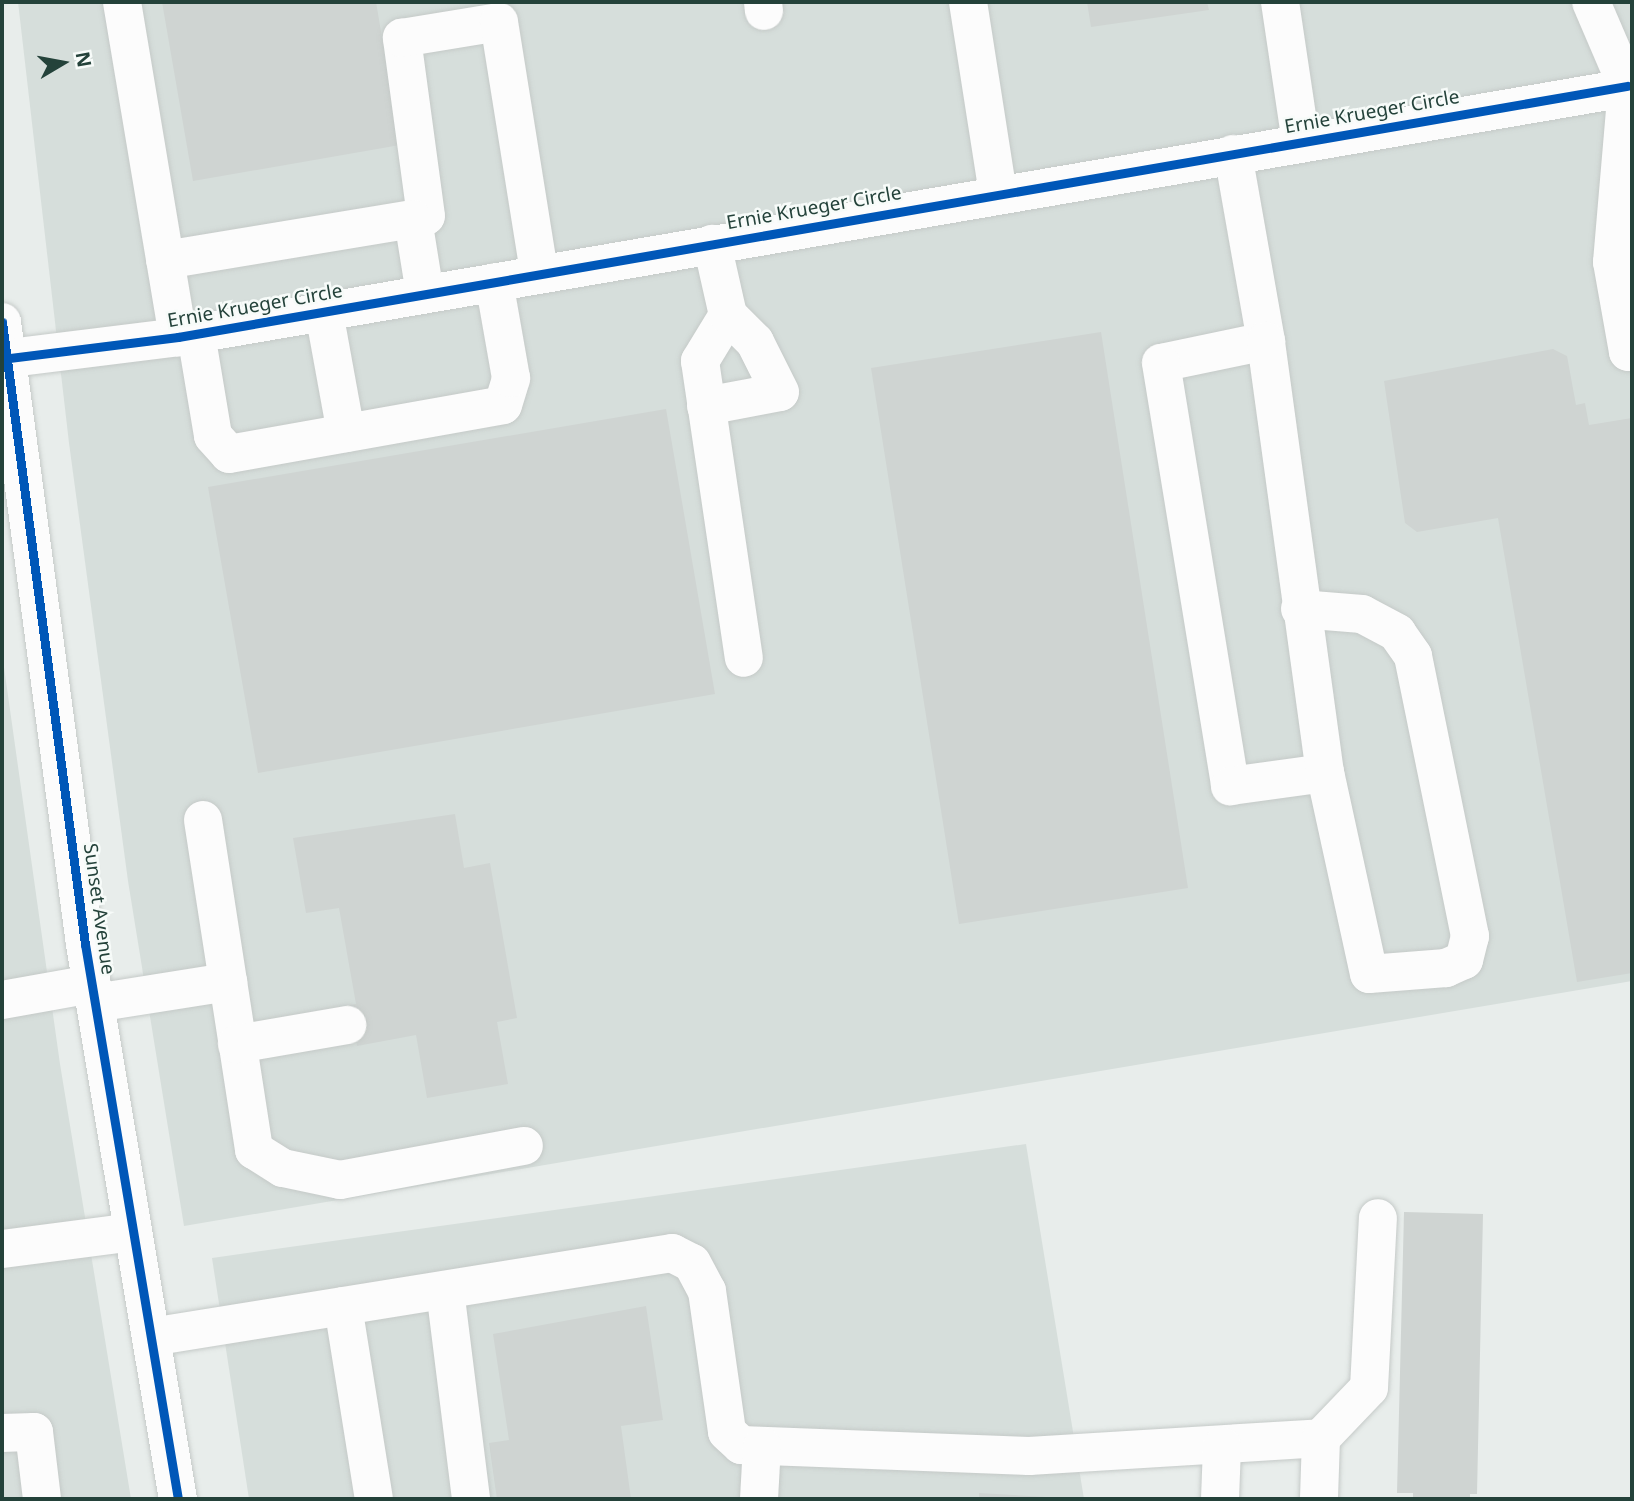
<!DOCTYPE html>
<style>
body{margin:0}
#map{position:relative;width:1634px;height:1501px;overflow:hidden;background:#e8edeb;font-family:"Noto Sans",sans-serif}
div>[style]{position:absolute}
.built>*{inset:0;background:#d6dedb}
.building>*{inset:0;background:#cfd4d2}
.roads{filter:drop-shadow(0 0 2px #c5cac8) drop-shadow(0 0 2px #c5cac8)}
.minor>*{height:38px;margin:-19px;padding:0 19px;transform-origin:19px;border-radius:19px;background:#fcfcfc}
.cycleway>*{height:9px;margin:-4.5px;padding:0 4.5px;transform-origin:4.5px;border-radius:4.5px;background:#0057b8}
span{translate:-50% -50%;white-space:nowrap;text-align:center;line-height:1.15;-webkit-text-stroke:5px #f7fbf9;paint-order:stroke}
.street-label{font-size:19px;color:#24423a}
.frame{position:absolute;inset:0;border:4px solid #24423a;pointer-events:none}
.north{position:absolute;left:28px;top:28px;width:70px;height:70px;-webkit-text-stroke:5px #f7fbf9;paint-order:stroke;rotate:80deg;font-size:19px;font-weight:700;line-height:28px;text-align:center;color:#24423a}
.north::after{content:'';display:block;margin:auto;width:24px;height:32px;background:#24423a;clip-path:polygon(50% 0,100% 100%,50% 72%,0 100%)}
</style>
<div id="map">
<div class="built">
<i style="clip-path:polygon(18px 2px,1632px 2px,1632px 981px,184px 1226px,128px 881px,69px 443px)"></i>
<i style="clip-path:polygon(2px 653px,60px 1064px,131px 1499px,2px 1499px)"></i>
<i style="clip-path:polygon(1026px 1144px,1084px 1499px,249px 1499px,212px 1258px)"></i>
</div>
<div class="building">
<i style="clip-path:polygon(162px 2px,376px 2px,400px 145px,193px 181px)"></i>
<i style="clip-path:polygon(1087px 2px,1207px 2px,1209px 10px,1091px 27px)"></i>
<i style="clip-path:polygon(1101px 332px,1188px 888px,959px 924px,871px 368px)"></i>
<i style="clip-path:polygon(1553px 349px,1567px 356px,1576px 405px,1585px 403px,1589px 425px,1632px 418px,1632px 973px,1577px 982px,1498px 518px,1417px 532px,1405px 523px,1384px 381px)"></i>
<i style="clip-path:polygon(666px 409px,715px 694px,258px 773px,208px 487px)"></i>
<i style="clip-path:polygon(455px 814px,464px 868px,490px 863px,517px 1018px,497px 1022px,508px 1084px,427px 1098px,416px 1035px,357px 1046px,350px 1005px,356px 1004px,339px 908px,306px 913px,293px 838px)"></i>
<i style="clip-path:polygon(1404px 1212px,1483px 1214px,1477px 1494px,1470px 1494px,1470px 1499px,1413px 1499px,1413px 1493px,1397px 1493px)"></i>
<i style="clip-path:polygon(646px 1306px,663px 1420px,621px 1426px,631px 1499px,497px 1499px,489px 1443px,509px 1440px,493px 1334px)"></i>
<i style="clip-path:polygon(979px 1493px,1046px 1497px,1045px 1499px,979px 1499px)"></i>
</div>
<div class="roads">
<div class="minor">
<i style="left:122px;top:2px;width:340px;rotate:80.5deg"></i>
<i style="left:763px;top:2px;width:9px;rotate:84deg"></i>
<i style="left:968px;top:2px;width:194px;rotate:81.1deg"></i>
<i style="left:1280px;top:2px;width:142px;rotate:81.5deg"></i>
<i style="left:1591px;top:2px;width:91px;rotate:66.8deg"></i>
<i style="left:1233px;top:154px;width:190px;rotate:80deg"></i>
<i style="left:1266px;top:341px;width:107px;rotate:168.2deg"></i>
<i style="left:1161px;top:363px;width:429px;rotate:80.7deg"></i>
<i style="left:1230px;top:786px;width:96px;rotate:-7.8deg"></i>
<i style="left:1325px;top:773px;width:436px;rotate:-97.8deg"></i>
<i style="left:413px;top:219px;width:13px;rotate:-13deg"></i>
<i style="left:426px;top:216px;width:180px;rotate:-97.7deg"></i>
<i style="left:402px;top:38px;width:98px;rotate:-9.4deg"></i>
<i style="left:499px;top:22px;width:254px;rotate:80.9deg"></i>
<i style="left:1632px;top:259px;width:20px;rotate:171deg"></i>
<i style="left:1612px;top:262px;width:91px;rotate:79.9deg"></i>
<i style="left:1628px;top:352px;width:4px;rotate:-14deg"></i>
<i style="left:165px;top:260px;width:251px;rotate:-9.4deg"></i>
<i style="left:413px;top:219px;width:76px;rotate:80.9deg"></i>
<i style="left:1612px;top:262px;width:177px;rotate:-85.1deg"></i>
<i style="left:1627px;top:86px;width:10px;rotate:-61deg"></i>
<i style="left:324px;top:312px;width:123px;rotate:79.7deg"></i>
<i style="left:728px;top:315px;width:54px;rotate:121.3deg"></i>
<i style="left:700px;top:361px;width:300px;rotate:81.6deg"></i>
<i style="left:2px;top:322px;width:628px;rotate:82.4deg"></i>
<i style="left:85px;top:944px;width:563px;rotate:80.49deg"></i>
<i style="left:196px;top:334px;width:103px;rotate:80.5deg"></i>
<i style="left:213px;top:436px;width:24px;rotate:48deg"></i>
<i style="left:229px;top:454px;width:278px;rotate:-10.1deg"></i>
<i style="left:503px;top:405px;width:28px;rotate:-73deg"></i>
<i style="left:511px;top:378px;width:97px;rotate:-100deg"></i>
<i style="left:2px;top:359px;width:177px;rotate:-7.1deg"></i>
<i style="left:178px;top:337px;width:1475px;rotate:-9.76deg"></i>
<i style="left:706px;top:406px;width:75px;rotate:-10.7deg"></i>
<i style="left:780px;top:392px;width:56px;rotate:-116.6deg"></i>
<i style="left:755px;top:342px;width:38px;rotate:-135deg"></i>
<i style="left:728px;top:315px;width:73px;rotate:-102.7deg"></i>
<i style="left:1300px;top:609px;width:62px;rotate:4.6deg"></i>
<i style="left:1362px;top:614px;width:40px;rotate:28deg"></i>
<i style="left:1397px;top:633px;width:28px;rotate:55deg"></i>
<i style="left:1413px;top:656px;width:286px;rotate:78.5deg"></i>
<i style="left:1470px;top:936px;width:25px;rotate:104deg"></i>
<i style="left:1464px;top:960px;width:20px;rotate:156deg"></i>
<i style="left:1446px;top:968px;width:77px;rotate:175.5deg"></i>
<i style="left:1369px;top:974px;width:206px;rotate:-102.3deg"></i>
<i style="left:203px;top:820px;width:334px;rotate:81.2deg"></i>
<i style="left:254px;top:1150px;width:34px;rotate:32deg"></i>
<i style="left:283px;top:1168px;width:58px;rotate:11.9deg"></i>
<i style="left:340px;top:1180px;width:187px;rotate:-10.5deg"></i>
<i style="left:2px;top:1000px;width:91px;rotate:-10.1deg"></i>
<i style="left:95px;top:1003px;width:135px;rotate:-9deg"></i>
<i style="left:237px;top:1044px;width:112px;rotate:-9.8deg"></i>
<i style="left:2px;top:1249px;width:132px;rotate:-7.4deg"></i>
<i style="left:445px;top:1290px;width:211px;rotate:82.9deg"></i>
<i style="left:343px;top:1306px;width:195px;rotate:80.9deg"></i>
<i style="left:151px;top:1337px;width:528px;rotate:-9.16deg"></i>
<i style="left:672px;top:1253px;width:22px;rotate:27deg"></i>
<i style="left:692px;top:1263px;width:32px;rotate:62deg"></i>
<i style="left:707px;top:1291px;width:142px;rotate:81.9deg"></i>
<i style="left:727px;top:1432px;width:19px;rotate:43deg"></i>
<i style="left:741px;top:1445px;width:288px;rotate:2.2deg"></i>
<i style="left:1029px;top:1456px;width:293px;rotate:-3.5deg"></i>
<i style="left:1321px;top:1438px;width:61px;rotate:91.9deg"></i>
<i style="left:2px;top:1433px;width:32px;rotate:-2deg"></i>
<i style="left:34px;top:1432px;width:67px;rotate:83.2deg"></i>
<i style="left:1321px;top:1438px;width:69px;rotate:-46.2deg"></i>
<i style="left:1369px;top:1388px;width:170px;rotate:-87deg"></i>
<i style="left:759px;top:1499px;width:53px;rotate:-86.8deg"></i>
<i style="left:1220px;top:1499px;width:53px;rotate:-87.8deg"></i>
</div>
</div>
<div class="cycleway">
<i style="left:2px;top:322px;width:628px;rotate:82.4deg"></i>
<i style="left:85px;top:944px;width:563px;rotate:80.49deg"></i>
<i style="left:2px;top:359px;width:177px;rotate:-7.1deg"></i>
<i style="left:178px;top:337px;width:1471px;rotate:-9.83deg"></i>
</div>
<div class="street-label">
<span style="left:1372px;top:112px;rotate:-10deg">Ernie Krueger Circle</span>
<span style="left:814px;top:208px;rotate:-10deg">Ernie Krueger Circle</span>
<span style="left:255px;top:306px;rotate:-10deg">Ernie Krueger Circle</span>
<span style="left:99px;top:909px;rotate:82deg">Sunset Avenue</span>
</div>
<div class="frame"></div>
<div class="north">N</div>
</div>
